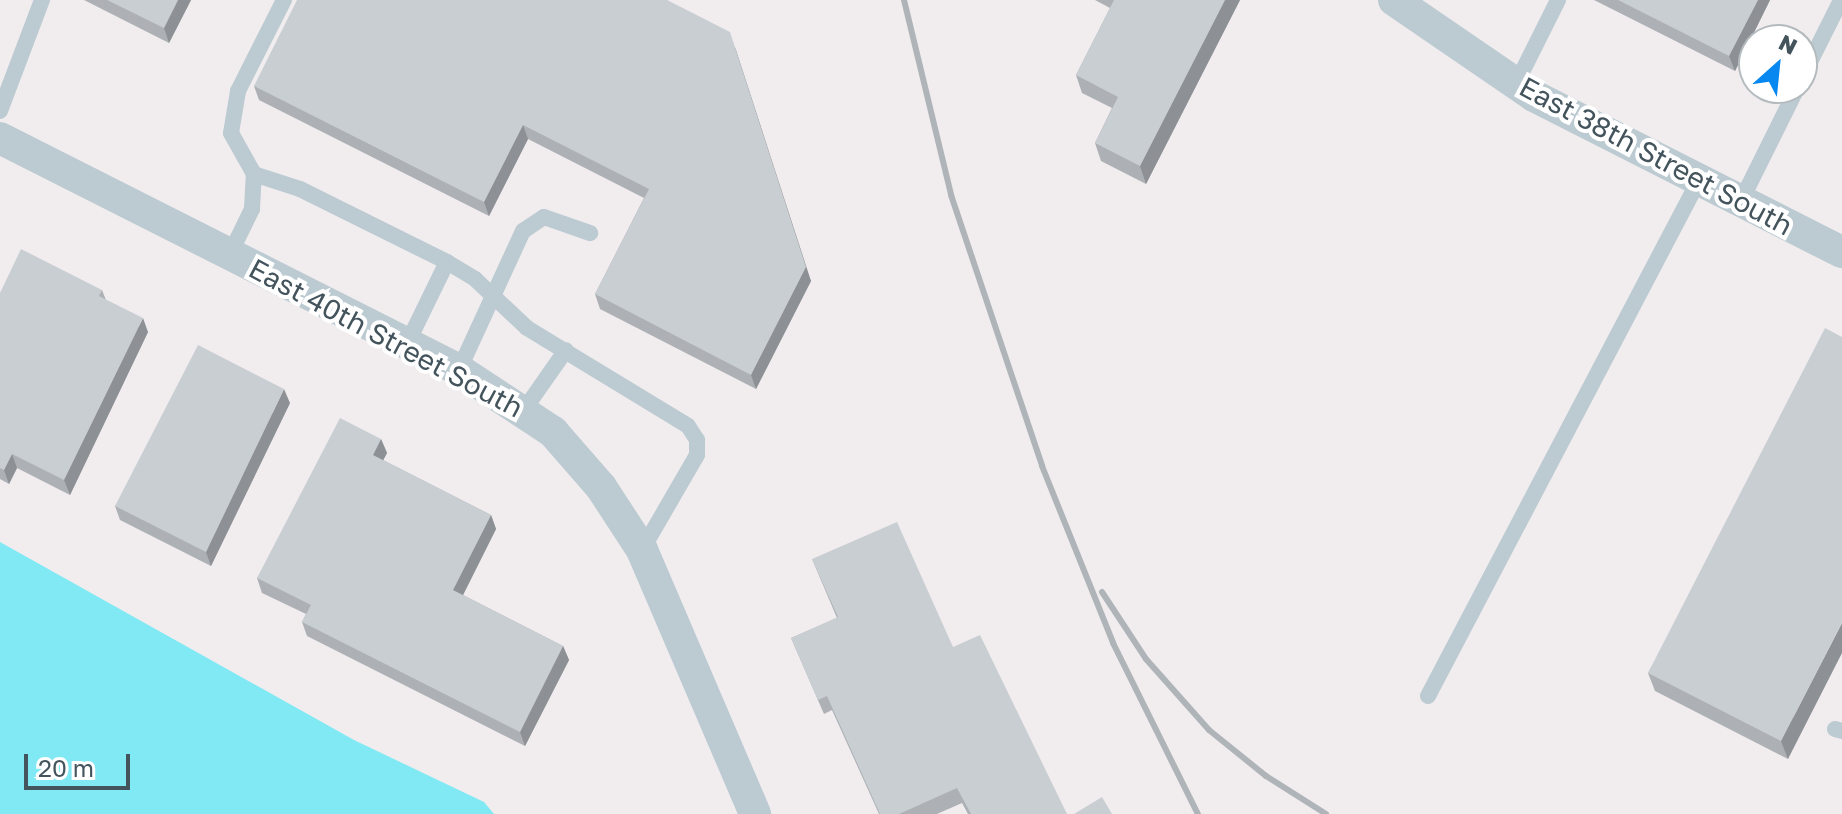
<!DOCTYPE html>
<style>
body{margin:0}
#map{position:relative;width:1842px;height:814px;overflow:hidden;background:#f1edee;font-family:"Golos Text",sans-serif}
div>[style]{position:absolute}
.water>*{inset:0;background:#80e9f4}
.lane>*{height:16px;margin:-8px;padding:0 8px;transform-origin:8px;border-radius:8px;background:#bccad1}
.street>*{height:32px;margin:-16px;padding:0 16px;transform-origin:16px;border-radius:16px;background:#bccad1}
.rail>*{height:6px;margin:-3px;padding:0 3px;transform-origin:3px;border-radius:3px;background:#afb4b9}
.wall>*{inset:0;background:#adb1b5}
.shaded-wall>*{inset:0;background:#8d9094}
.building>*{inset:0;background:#c9ced3}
span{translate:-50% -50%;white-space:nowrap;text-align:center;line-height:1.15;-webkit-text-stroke:8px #fff;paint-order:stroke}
.street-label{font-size:28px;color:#44545d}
.north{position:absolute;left:1738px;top:24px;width:80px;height:80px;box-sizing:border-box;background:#fff;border:2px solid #b4bbbe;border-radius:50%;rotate:27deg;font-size:22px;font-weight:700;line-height:32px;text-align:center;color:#44545d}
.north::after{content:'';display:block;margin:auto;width:28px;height:36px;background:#0787f0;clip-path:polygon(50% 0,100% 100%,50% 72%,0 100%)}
.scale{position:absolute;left:24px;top:754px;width:106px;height:36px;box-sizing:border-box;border:4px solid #44545d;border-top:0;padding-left:10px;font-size:24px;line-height:28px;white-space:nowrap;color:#44545d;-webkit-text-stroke:6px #fff;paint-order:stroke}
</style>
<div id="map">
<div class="water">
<i style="clip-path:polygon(0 542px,354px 740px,484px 802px,494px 814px,0 814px)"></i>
</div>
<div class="lane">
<i style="left:1802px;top:78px;width:87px;rotate:-63.4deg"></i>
<i style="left:1516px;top:84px;width:94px;rotate:-63.4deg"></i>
<i style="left:0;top:111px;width:119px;rotate:-69.3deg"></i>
<i style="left:254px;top:174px;width:48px;rotate:18.1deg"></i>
<i style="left:300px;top:189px;width:164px;rotate:26.4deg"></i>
<i style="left:447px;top:262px;width:91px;rotate:116deg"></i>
<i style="left:1741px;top:201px;width:126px;rotate:-63.6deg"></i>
<i style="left:230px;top:254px;width:50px;rotate:-63.9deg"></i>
<i style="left:252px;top:209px;width:35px;rotate:-87deg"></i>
<i style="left:254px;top:174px;width:47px;rotate:-119.3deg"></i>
<i style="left:231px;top:133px;width:43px;rotate:-80.5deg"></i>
<i style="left:238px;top:91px;width:102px;rotate:-63.2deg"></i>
<i style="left:447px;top:262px;width:33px;rotate:31deg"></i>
<i style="left:475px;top:279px;width:71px;rotate:43.3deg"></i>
<i style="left:527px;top:328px;width:188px;rotate:31.3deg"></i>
<i style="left:688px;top:426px;width:17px;rotate:57deg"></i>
<i style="left:697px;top:440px;width:15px;rotate:90deg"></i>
<i style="left:697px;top:455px;width:110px;rotate:120.1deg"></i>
<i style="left:459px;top:370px;width:153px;rotate:-65.3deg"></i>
<i style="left:523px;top:231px;width:25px;rotate:-34deg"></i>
<i style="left:544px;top:217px;width:49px;rotate:19.2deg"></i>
<i style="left:524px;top:410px;width:73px;rotate:-55deg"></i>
<i style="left:1428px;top:696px;width:583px;rotate:-62.29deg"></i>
<i style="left:1835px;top:729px;width:7px;rotate:16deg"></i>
</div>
<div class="street">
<i style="left:1394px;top:0;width:170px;rotate:34.4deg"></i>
<i style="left:1534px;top:96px;width:345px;rotate:26.9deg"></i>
<i style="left:0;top:138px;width:514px;rotate:26.81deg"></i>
<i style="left:459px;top:370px;width:113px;rotate:33.4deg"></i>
<i style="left:553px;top:432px;width:73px;rotate:48.9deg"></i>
<i style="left:601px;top:487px;width:75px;rotate:56.9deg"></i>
<i style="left:642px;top:550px;width:287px;rotate:66.8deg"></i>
</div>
<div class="rail">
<i style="left:904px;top:0;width:201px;rotate:76.4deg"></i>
<i style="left:951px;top:195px;width:286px;rotate:71.4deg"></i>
<i style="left:1042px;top:466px;width:191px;rotate:68.1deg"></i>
<i style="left:1113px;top:643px;width:191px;rotate:63.6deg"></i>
<i style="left:1102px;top:592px;width:80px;rotate:56.7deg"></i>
<i style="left:1146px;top:659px;width:95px;rotate:48.4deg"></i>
<i style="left:1209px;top:730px;width:73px;rotate:38.9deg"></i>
<i style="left:1266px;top:776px;width:71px;rotate:32.3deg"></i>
</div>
<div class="wall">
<i style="clip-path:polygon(84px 0,191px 0,169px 43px)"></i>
<i style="clip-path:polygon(667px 0,811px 281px,756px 389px,600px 309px,595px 294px,644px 198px,528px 139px,489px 216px,259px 100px,254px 86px)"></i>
<i style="clip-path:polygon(1095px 0,1240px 0,1146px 184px,1101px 161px,1095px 143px,1112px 108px,1082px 93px,1076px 75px,1110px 8px)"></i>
<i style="clip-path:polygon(1594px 0,1770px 0,1735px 71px)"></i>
<i style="clip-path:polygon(102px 290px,106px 300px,148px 332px,70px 495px,17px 468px,9px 484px,0 479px,0 293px)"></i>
<i style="clip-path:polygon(1842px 337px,1788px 759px,1655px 691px,1648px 673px)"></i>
<i style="clip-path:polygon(290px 403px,211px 566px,120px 520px,115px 506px)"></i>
<i style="clip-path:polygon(381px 439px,387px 453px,383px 460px,491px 515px,496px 529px,463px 595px,563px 646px,569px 660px,525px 746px,307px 636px,302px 622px,306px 614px,262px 593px,257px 578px)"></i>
<i style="clip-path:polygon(812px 559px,953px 647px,1067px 814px,968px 814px,962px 803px,937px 814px,879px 814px,832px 710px,824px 714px,791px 638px,837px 618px)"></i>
</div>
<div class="shaded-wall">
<i style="clip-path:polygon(178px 0,191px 0,169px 43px,164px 28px)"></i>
<i style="clip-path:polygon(1225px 0,1240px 0,1146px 184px,1140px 166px)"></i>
<i style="clip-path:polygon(1758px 0,1770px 0,1735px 71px,1729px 56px)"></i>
<i style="clip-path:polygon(735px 47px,811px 281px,756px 389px,751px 375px)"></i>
<i style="clip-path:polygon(523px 125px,528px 139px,489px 216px,484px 202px)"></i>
<i style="clip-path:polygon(143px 318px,148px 332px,70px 495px,64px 480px)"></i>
<i style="clip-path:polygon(284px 389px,290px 403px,211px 566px,206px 552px)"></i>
<i style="clip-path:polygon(381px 439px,387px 453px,378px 470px,373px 455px)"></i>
<i style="clip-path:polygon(12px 454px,17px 468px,9px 484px,4px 470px)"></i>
<i style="clip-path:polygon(491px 515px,496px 529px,458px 605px,453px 590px)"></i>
<i style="clip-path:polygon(1842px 623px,1842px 653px,1788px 759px,1781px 741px)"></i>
<i style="clip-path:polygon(563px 646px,569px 660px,525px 746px,520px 732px)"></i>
</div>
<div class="building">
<i style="clip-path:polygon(107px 0,178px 0,164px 28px)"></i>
<i style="clip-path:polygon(297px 0,667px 0,730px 32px,806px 267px,751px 375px,595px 294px,649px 189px,523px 125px,484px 202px,254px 86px)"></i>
<i style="clip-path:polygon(1114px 0,1225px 0,1140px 166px,1095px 143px,1118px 97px,1076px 75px)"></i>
<i style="clip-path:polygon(1618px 0,1758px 0,1729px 56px)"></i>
<i style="clip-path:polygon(21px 249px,102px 290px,99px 296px,143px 318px,64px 480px,12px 454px,4px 470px,0 468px,0 293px)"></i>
<i style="clip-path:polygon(1825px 328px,1842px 337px,1842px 623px,1781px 741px,1648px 673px)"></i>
<i style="clip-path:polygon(198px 345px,284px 389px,206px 552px,115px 506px)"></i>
<i style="clip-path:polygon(340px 418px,381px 439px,373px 455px,491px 515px,453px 590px,563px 646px,520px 732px,302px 622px,311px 605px,257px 578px)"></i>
<i style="clip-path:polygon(897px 522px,953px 647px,980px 635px,1067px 814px,971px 814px,957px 788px,899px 814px,880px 814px,827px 696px,818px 700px,791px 638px,838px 617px,812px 559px)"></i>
<i style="clip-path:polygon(1102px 797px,1112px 814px,1074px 814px)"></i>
</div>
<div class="street-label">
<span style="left:1656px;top:156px;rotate:28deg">East 38th Street South</span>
<span style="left:386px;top:338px;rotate:28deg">East 40th Street South</span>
</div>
<div class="north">N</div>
<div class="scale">20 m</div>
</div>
